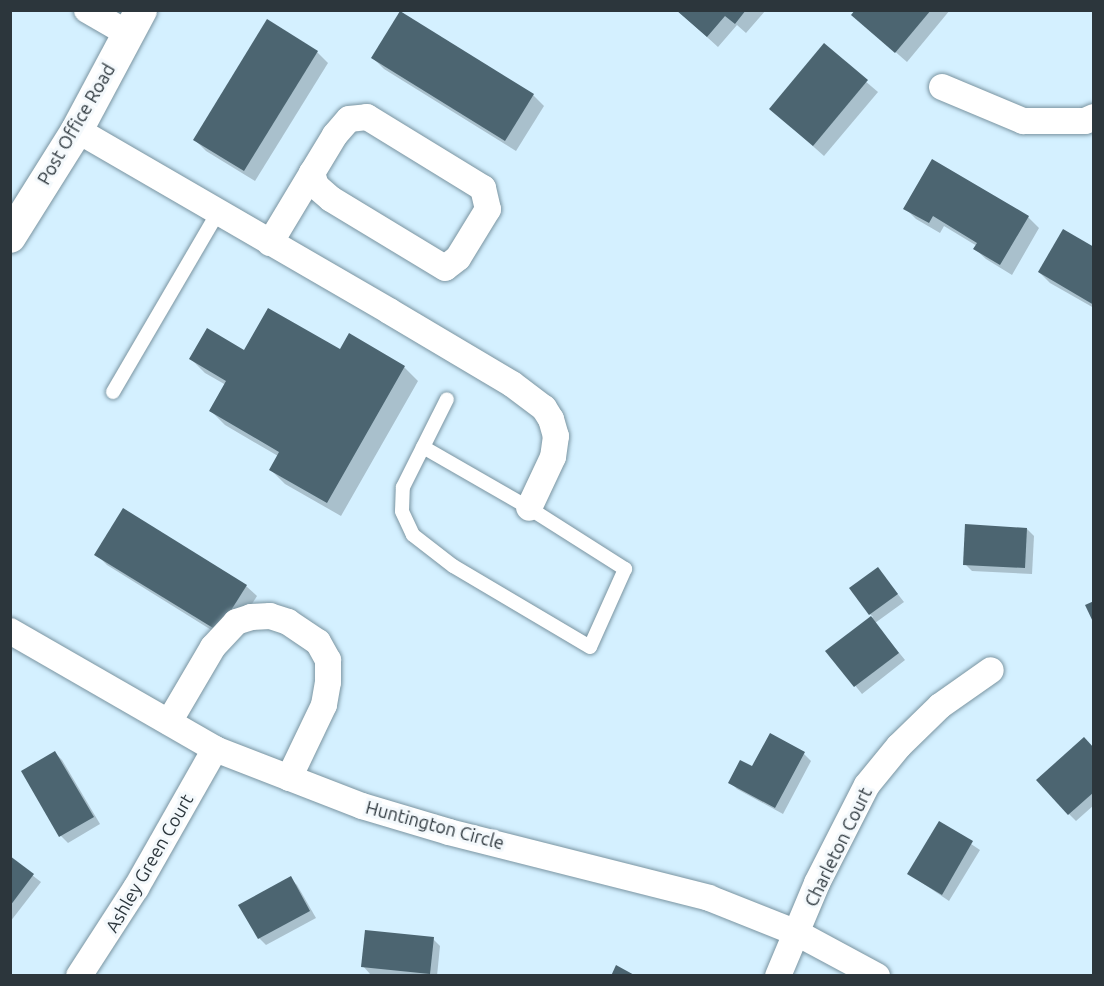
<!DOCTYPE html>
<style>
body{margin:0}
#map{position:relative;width:1104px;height:986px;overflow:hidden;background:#d4f0ff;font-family:Ubuntu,sans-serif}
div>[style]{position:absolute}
.shadow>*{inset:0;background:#0003}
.building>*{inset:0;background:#4c6571}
.roads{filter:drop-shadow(0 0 2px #7a94a1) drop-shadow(0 0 2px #7a94a1)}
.service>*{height:14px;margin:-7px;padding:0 7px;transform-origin:7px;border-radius:7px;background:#fff}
.minor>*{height:26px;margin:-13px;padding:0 13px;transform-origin:13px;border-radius:13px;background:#fff}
.tertiary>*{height:32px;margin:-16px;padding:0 16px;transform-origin:16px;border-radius:16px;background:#fff}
span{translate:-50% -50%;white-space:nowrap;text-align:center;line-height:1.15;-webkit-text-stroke:6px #f4f9fc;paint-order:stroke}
.street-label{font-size:18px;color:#2c363c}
.frame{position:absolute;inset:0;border:12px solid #2c363c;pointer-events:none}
</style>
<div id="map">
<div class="shadow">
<i style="clip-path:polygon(677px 10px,766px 10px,746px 33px,737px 25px,718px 47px)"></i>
<i style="clip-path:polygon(857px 10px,950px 10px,907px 62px,853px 15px)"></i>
<i style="clip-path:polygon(824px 46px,878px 92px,824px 156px,771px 109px)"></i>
<i style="clip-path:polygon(317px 52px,328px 63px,255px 181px,206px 151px,195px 140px)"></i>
<i style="clip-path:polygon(373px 58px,533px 95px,544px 106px,516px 151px,384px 69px)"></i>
<i style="clip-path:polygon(905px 208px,1028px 217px,1039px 228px,1012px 275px,986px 259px,975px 249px,977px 246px,944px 226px,940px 233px,916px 219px)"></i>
<i style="clip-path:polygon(1094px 249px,1094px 308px,1050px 283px,1039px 272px)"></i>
<i style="clip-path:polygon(340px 351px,404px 367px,418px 381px,341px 516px,285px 484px,271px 470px,278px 456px,225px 425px,211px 411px,226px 385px,205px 373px,191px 359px,245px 352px)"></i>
<i style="clip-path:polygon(1027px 529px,1034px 536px,1032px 574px,972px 571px,965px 564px)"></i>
<i style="clip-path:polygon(96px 554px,246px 586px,257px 596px,229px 641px,107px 565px)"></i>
<i style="clip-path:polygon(878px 569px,904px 602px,875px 623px,905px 660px,862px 694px,828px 652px,873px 617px,870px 614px)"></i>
<i style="clip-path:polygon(1094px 749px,1094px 805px,1076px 821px,1069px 814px)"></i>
<i style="clip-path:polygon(55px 753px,62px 760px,100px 824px,68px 843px,61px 836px)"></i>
<i style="clip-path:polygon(804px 754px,811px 761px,783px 814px,737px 789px,730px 782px,753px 768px)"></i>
<i style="clip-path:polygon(940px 823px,980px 850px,949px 901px,909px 874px)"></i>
<i style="clip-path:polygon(10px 858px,41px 882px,10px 922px)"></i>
<i style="clip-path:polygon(290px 878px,297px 885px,316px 918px,266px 945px,259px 938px)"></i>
<i style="clip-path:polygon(433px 939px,440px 946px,437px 976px,370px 974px,363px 966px)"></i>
</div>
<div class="building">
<i style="clip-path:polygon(676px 10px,746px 10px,735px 24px,725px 16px,707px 37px)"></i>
<i style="clip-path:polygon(855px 10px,931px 10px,895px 53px,851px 15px)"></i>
<i style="clip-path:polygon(400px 11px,534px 94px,505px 141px,371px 58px)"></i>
<i style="clip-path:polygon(267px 19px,318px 51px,244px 171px,193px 140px)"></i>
<i style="clip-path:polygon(824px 43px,868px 80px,813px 146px,769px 109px)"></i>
<i style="clip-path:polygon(932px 159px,1029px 216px,1000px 265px,973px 249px,977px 243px,933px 216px,929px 223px,903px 209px)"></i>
<i style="clip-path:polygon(1063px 229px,1094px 247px,1094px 305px,1038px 272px)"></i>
<i style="clip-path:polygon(268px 308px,340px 349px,349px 333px,405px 366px,327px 503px,269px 470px,279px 452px,209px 411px,226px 381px,189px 359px,207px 328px,244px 350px)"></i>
<i style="clip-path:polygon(123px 508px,247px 585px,218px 631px,94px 555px)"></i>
<i style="clip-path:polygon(965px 524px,1027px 528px,1025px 568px,963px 565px)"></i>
<i style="clip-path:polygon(878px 567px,898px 594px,869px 615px,849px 588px)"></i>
<i style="clip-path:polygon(1094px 601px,1094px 624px,1085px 605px)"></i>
<i style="clip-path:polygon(871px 616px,899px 653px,854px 687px,825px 651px)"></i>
<i style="clip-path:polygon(770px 733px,805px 752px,775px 808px,728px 783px,740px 760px,752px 766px)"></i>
<i style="clip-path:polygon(1084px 737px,1094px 748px,1094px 792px,1068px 815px,1036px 780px)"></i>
<i style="clip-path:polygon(55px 751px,94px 817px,59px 837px,21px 771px)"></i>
<i style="clip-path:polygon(939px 821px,973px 841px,942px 895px,907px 874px)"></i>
<i style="clip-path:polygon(10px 856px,34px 874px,10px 906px)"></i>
<i style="clip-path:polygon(291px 876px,310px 911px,258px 939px,238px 905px)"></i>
<i style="clip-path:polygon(365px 930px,434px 937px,430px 974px,361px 967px)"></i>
<i style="clip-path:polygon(616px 965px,636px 976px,611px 976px)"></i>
</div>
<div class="roads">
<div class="service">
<i style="left:113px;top:392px;width:208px;rotate:-59.7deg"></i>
<i style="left:423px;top:447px;width:122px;rotate:29.9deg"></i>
<i style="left:529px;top:508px;width:114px;rotate:32.4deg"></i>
<i style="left:625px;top:569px;width:85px;rotate:114.2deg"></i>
<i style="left:590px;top:647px;width:159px;rotate:-149.4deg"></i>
<i style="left:453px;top:566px;width:51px;rotate:-142.2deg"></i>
<i style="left:413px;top:535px;width:26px;rotate:-115deg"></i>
<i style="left:402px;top:511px;width:24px;rotate:-88deg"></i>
<i style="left:403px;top:487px;width:98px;rotate:-63.4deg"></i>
</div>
<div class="minor">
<i style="left:87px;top:10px;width:46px;rotate:29.9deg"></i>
<i style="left:942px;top:87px;width:88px;rotate:22.8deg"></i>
<i style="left:1023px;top:121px;width:62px"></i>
<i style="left:1085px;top:121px;width:10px;rotate:-24deg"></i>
<i style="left:367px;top:117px;width:136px;rotate:31.5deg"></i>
<i style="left:483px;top:188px;width:22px;rotate:77deg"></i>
<i style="left:488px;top:209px;width:57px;rotate:121.5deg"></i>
<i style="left:458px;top:258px;width:16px;rotate:142deg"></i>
<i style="left:445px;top:268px;width:133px;rotate:-148.8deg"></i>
<i style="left:331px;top:199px;width:20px;rotate:-139deg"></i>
<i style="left:316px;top:186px;width:14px;rotate:-107deg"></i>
<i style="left:312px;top:173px;width:44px;rotate:-58.8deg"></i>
<i style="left:335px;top:135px;width:21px;rotate:-49deg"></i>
<i style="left:349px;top:119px;width:18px;rotate:-6deg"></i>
<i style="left:77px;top:130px;width:361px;rotate:30.1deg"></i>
<i style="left:389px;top:311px;width:143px;rotate:30.7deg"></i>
<i style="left:512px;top:384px;width:40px;rotate:37deg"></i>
<i style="left:544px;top:408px;width:13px;rotate:58deg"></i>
<i style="left:551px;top:419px;width:18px;rotate:74deg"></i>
<i style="left:556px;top:436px;width:21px;rotate:98deg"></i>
<i style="left:553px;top:457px;width:56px;rotate:115.2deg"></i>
<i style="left:270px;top:243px;width:82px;rotate:-59deg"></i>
<i style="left:10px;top:631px;width:237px;rotate:29.9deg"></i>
<i style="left:215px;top:749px;width:158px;rotate:21.2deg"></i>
<i style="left:362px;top:806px;width:91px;rotate:16.6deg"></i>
<i style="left:449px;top:832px;width:268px;rotate:14.2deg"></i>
<i style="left:709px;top:898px;width:95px;rotate:21.7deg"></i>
<i style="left:797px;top:933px;width:91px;rotate:28.3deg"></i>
<i style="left:169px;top:722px;width:87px;rotate:-59.6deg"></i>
<i style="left:213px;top:647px;width:34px;rotate:-47deg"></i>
<i style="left:236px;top:622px;width:16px;rotate:-18deg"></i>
<i style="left:251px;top:617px;width:19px;rotate:-3deg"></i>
<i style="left:270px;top:616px;width:19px;rotate:18deg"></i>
<i style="left:288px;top:622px;width:36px;rotate:34deg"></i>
<i style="left:318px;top:642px;width:21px;rotate:61deg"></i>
<i style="left:328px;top:660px;width:22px;rotate:90deg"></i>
<i style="left:328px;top:682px;width:23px;rotate:100deg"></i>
<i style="left:324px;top:705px;width:81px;rotate:115.6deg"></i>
<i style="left:79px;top:976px;width:105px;rotate:-57.1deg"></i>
<i style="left:136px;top:888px;width:160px;rotate:-60.4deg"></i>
<i style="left:778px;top:976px;width:101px;rotate:-67.2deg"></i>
<i style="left:817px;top:883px;width:110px;rotate:-63deg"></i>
<i style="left:867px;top:785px;width:50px;rotate:-50.6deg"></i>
<i style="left:899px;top:746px;width:57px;rotate:-44.3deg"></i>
<i style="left:940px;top:706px;width:62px;rotate:-35.2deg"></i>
</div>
<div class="tertiary">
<i style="left:10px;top:237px;width:126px;rotate:-57.9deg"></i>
<i style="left:77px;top:130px;width:136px;rotate:-61.9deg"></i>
</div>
</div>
<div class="street-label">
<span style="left:76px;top:124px;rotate:-60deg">Post Office Road</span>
<span style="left:435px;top:825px;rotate:15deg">Huntington Circle</span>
<span style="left:838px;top:847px;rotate:-64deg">Charleton Court</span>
<span style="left:149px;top:863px;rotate:-60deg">Ashley Green Court</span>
</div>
<div class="frame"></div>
</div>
